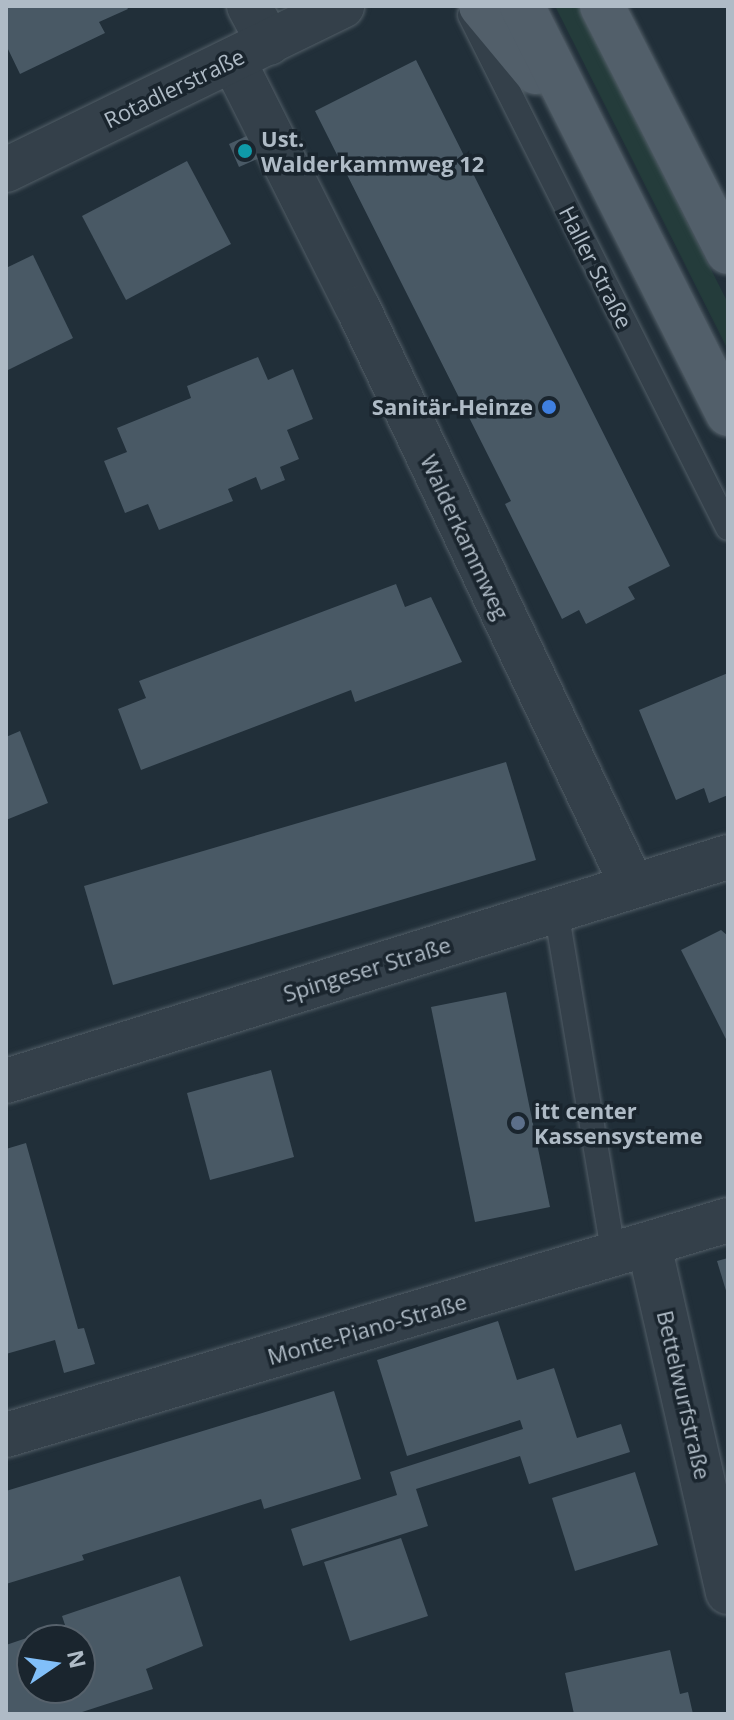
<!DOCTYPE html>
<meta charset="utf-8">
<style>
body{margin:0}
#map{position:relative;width:734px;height:1720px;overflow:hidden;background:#212f39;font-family:"Open Sans",sans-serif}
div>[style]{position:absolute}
.green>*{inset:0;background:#243c3b}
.building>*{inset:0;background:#495965}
.roads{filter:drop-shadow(0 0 2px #525e67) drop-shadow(0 0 2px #525e67)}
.lane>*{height:24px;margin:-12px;padding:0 12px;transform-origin:12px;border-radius:12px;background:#34404a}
.street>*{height:44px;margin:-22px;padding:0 22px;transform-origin:22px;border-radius:22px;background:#34404a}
.primary>*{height:44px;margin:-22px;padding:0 22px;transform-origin:22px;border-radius:22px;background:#525f6a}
.dots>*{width:22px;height:22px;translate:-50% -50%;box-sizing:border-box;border:4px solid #1a252e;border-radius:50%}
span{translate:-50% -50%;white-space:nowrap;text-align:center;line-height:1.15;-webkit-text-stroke:7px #1a252e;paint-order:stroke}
.street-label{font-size:22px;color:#afbbc6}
.poi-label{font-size:22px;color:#afbbc6;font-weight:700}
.left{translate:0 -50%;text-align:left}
.right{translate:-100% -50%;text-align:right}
.frame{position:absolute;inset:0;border:8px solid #afbbc6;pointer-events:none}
.north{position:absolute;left:16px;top:1624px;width:80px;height:80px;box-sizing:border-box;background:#1a252e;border:2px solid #56616b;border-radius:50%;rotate:77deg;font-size:22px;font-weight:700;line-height:32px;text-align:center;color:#afbbc6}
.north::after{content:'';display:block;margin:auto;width:28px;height:36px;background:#81bff9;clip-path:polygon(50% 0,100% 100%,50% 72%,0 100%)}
</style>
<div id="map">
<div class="green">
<i style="clip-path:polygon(555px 6px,578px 6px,728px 303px,728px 350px)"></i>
</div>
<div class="building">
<i style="clip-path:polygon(6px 6px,126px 6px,128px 9px,99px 22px,105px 33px,20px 74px,6px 45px)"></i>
<i style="clip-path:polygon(416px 60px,670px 566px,628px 587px,635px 599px,586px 624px,579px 610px,562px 619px,505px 504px,511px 501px,315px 111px)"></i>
<i style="clip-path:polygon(251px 134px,262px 157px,239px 167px,229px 144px)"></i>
<i style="clip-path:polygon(187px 161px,231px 244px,126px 300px,82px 216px)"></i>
<i style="clip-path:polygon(33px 255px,73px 338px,6px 371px,6px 268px)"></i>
<i style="clip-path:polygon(258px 357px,268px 380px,293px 369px,313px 419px,287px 430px,299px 459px,280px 467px,285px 480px,261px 490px,256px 477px,228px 489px,233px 501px,159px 530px,148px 504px,125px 513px,104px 461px,127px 452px,117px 428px,191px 398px,187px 386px)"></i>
<i style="clip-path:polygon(396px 584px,405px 607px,431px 597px,462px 662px,355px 702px,351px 690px,141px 770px,118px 709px,146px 698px,139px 681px)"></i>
<i style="clip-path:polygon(728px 673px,728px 795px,709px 803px,704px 788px,676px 800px,639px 710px)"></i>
<i style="clip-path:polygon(20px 731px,48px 803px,6px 820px,6px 737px)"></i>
<i style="clip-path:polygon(506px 762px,536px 860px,113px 985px,84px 886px)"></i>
<i style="clip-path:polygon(721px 930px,728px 936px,728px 1043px,681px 950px)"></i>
<i style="clip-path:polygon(506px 992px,550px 1207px,475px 1222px,431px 1007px)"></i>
<i style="clip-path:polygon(271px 1070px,294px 1157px,210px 1180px,187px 1093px)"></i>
<i style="clip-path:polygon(26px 1143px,78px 1329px,84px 1328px,95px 1364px,64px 1373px,55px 1340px,6px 1354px,6px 1149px)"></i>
<i style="clip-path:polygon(728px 1258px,728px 1294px,727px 1294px,717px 1261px)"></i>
<i style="clip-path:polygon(498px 1321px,517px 1380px,554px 1368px,577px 1438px,621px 1424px,630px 1452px,529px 1484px,520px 1456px,416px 1489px,428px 1526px,303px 1566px,291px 1529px,397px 1495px,390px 1472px,523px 1429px,520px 1420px,407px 1456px,377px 1360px)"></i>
<i style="clip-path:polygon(334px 1391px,361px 1479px,264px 1509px,261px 1499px,82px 1555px,84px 1560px,6px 1584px,6px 1491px)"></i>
<i style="clip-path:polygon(635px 1472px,658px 1545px,575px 1571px,552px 1498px)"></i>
<i style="clip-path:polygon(401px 1538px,428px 1616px,350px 1641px,324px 1562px)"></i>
<i style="clip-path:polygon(evenodd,180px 1576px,203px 1646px,146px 1669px,153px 1689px,76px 1714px,6px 1714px,6px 1645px,65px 1625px,62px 1616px,180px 1576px,32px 1640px,80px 1640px,80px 1688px,32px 1688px,32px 1640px)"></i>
<i style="clip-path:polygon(670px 1650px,680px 1694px,688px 1692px,693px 1714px,574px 1714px,565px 1673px)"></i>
</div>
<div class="roads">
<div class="lane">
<i style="left:470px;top:15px;width:574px;rotate:63.3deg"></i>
<i style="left:556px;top:910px;width:351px;rotate:80.5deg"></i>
</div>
<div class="street">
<i style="left:249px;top:6px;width:42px;rotate:61.6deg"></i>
<i style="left:233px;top:60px;width:278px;rotate:63.3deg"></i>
<i style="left:358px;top:308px;width:639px;rotate:64.6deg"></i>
<i style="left:6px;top:170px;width:374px;rotate:-26deg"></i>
<i style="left:6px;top:1081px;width:756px;rotate:-17.24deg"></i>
<i style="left:649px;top:1245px;width:356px;rotate:77.2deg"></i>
<i style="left:6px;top:1435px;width:753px;rotate:-16.58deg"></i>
</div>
<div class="primary">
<i style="left:481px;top:6px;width:86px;rotate:50.2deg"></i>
<i style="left:522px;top:6px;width:457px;rotate:63.2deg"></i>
<i style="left:602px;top:6px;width:276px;rotate:62.9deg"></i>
</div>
</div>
<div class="dots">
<i style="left:245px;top:151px;background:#0f9aa8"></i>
<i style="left:549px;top:407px;background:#3f7fe0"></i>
<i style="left:518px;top:1123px;background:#5c6f8a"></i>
</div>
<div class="street-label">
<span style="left:174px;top:88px;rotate:-26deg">Rotadlerstraße</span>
<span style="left:596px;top:267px;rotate:63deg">Haller Straße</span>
<span style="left:465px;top:537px;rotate:65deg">Walderkammweg</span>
<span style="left:367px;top:969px;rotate:-17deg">Spingeser Straße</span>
<span style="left:367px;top:1329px;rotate:-16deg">Monte-Piano-Straße</span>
<span style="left:684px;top:1395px;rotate:77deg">Bettelwurfstraße</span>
</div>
<div class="poi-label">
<span class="left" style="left:261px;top:151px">Ust.<br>Walderkammweg 12</span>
<span class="right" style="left:533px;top:407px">Sanitär-Heinze</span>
<span class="left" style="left:534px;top:1123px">itt center<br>Kassensysteme</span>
</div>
<div class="frame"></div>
<div class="north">N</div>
</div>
